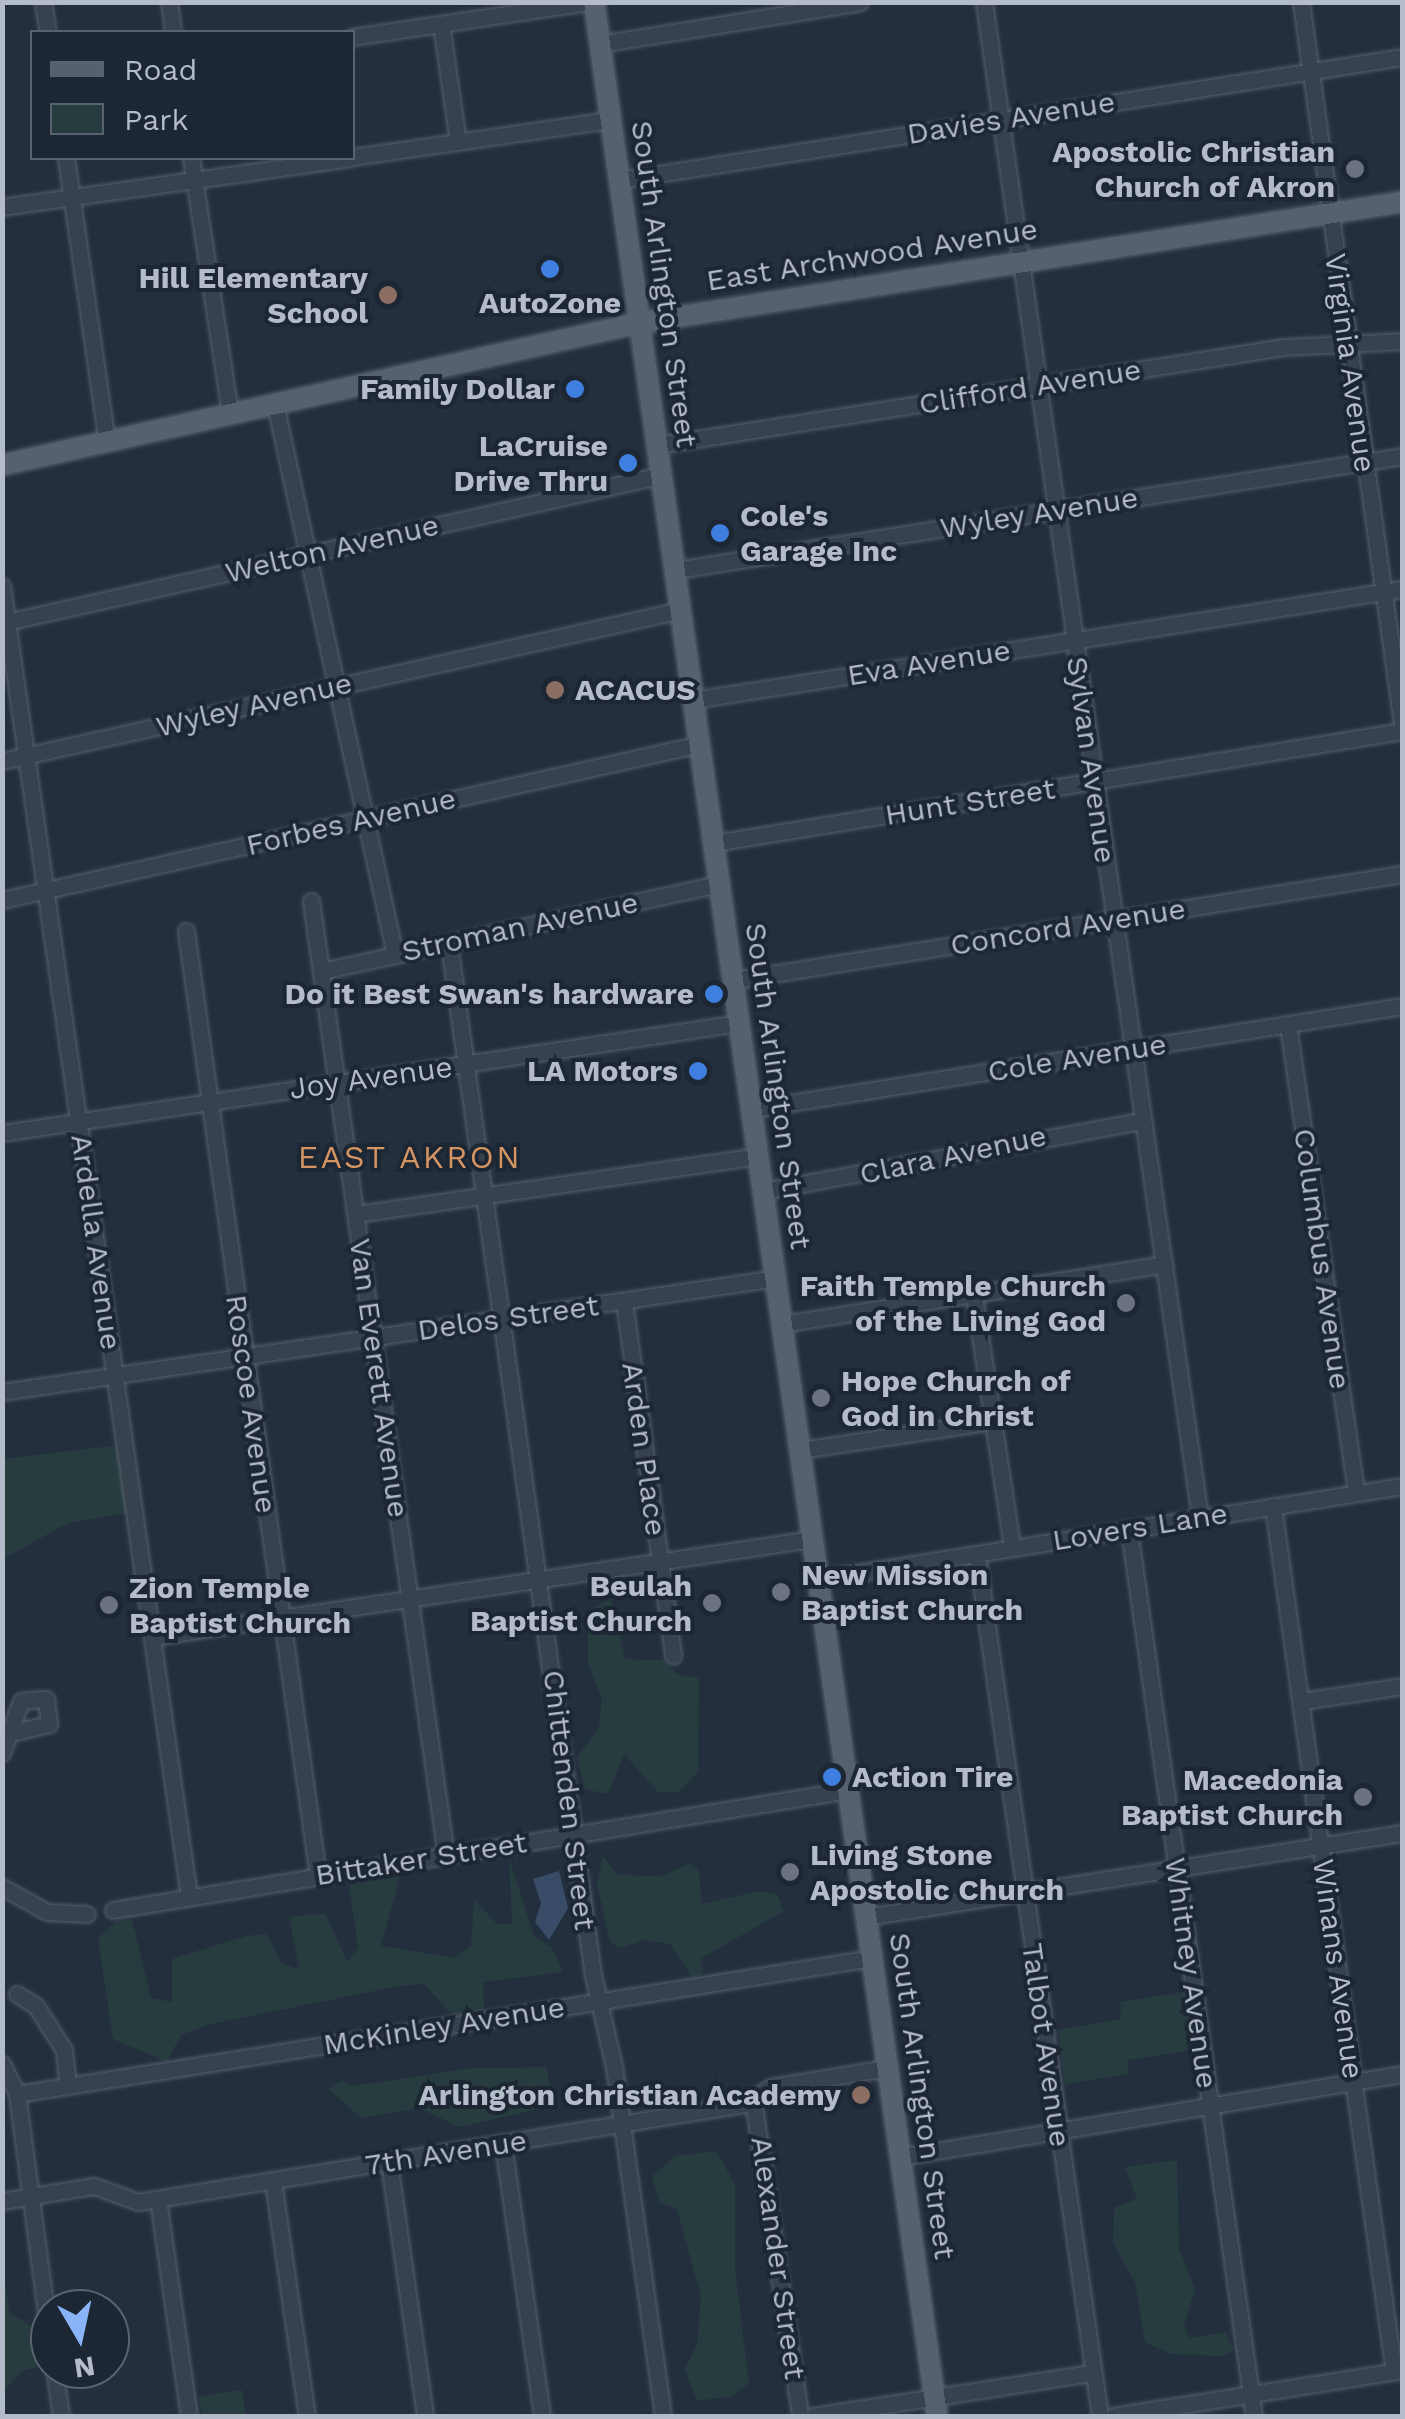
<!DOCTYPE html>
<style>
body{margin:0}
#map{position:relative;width:1405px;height:2419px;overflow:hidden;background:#242f3e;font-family:"Work Sans",sans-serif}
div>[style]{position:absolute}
.green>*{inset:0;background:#263c3f}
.water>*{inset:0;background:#394c67}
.roads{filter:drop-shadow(0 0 2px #565f6c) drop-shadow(0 0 2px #565f6c)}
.minor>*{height:15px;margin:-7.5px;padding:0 7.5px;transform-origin:7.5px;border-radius:7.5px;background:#38414e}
.major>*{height:20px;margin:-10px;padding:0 10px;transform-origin:10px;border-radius:10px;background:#56606e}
.dots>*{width:28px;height:28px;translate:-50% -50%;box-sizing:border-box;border:5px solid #1d2633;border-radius:50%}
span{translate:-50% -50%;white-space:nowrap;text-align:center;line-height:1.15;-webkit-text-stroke:8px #1d2633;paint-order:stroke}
.street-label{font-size:30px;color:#b4bcc9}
.poi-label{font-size:30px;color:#b4bcc9;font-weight:700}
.right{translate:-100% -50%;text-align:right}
.left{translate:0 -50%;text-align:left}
.neighbourhood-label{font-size:32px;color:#d59563;letter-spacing:2.5px}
.frame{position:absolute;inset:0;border:5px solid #b4bcc9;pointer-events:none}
.legend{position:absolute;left:30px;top:30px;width:325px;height:130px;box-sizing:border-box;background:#1d2633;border:2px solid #59626f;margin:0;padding:12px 18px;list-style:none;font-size:30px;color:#b4bcc9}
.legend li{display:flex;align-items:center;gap:20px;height:50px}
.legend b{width:50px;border:2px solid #59626f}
.north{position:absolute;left:30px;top:2289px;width:100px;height:100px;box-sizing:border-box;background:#1d2633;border:2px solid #59626f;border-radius:50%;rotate:171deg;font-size:28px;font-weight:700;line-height:40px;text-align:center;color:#b4bcc9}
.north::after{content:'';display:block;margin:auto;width:35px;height:45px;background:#8ab4f8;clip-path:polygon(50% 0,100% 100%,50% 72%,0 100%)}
</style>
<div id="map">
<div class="green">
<i style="clip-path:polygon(120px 1445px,129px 1513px,68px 1523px,3px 1559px,2px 1459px)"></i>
<i style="clip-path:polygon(611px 1599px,625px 1659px,664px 1660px,677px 1674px,699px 1678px,698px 1772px,679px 1792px,658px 1792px,624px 1754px,608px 1794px,585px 1789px,577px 1757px,599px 1728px,602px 1700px,588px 1662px,588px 1621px,589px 1610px)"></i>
<i style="clip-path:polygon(603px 1857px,618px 1874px,660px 1877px,690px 1863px,699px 1871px,702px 1904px,760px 1891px,777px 1894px,784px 1911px,700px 1959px,704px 1973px,693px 1978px,670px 1944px,645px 1940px,620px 1948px,610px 1942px,597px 1883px)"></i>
<i style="clip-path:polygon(509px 1858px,534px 1936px,552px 1948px,563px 1972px,483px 1982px,484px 2011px,453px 2016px,424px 1984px,399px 1986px,207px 2025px,181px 2035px,167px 2062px,113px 2039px,98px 1939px,116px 1921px,132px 1920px,151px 1998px,172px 2002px,172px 1959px,246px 1936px,267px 1934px,282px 1964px,299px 1969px,289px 1917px,325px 1913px,347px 1961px,358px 1948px,349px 1885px,400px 1876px,381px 1946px,454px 1958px,471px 1945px,474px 1899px,497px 1924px,512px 1924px)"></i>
<i style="clip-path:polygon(1185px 1992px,1192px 2050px,1128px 2060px,1128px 2074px,1065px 2084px,1058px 2030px,1121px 2019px,1120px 2002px)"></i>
<i style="clip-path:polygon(546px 2067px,552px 2095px,538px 2109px,460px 2127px,419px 2108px,361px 2118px,329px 2089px,342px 2080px,353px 2086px,472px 2068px)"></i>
<i style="clip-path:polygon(716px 2151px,735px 2184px,735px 2270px,749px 2384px,732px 2396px,697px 2401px,685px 2369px,697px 2344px,701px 2297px,677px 2209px,659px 2202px,652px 2176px,676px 2156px)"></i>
<i style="clip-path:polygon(1177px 2160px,1179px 2248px,1195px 2289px,1184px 2326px,1190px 2338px,1226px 2332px,1234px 2349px,1224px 2356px,1171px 2354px,1145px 2342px,1135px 2283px,1113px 2243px,1114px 2208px,1137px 2199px,1125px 2167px)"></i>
<i style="clip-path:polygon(3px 2275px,10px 2313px,36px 2329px,42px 2366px,22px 2371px,3px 2392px)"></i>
<i style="clip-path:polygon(242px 2390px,246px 2416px,202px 2416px,199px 2396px)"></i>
</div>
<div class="water">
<i style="clip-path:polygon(559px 1871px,568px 1908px,549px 1940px,535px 1922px,541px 1903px,533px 1879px)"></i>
</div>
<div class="roads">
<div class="minor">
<i style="left:43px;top:2px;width:30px;rotate:81deg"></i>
<i style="left:169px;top:2px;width:30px;rotate:82deg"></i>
<i style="left:984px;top:2px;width:1531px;rotate:81.89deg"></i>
<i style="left:1301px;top:2px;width:728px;rotate:82.03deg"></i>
<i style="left:441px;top:24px;width:119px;rotate:81.8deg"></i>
<i style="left:352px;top:37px;width:240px;rotate:-8.4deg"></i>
<i style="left:599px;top:44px;width:264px;rotate:-9.1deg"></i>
<i style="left:352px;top:157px;width:261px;rotate:-8.2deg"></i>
<i style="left:66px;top:158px;width:286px;rotate:81.8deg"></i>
<i style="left:191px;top:158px;width:258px;rotate:81.3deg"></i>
<i style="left:620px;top:180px;width:792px;rotate:-8.94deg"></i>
<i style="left:2px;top:207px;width:350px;rotate:-8deg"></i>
<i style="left:275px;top:404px;width:564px;rotate:77.71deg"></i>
<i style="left:658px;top:445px;width:634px;rotate:-8.9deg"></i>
<i style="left:1284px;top:347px;width:118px;rotate:-2.9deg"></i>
<i style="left:676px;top:570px;width:735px;rotate:-8.92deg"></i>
<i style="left:2px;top:586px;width:1324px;rotate:81.88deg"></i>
<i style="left:2px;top:623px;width:676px;rotate:-12.64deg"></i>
<i style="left:693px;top:700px;width:718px;rotate:-8.9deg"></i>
<i style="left:2px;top:761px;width:696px;rotate:-12.54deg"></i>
<i style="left:714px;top:843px;width:697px;rotate:-9.25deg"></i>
<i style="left:2px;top:900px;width:715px;rotate:-12.6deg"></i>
<i style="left:311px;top:901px;width:964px;rotate:81.95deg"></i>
<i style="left:186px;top:931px;width:954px;rotate:82.05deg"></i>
<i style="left:449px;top:944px;width:1041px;rotate:82.05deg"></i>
<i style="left:593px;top:1975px;width:94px;rotate:77.1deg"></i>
<i style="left:614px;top:2067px;width:352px;rotate:82deg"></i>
<i style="left:322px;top:971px;width:406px;rotate:-12.4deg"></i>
<i style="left:734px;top:980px;width:676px;rotate:-9.02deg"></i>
<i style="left:1288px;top:1025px;width:473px;rotate:81.7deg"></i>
<i style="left:752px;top:1109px;width:658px;rotate:-9deg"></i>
<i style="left:2px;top:1133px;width:745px;rotate:-8.49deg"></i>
<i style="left:763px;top:1191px;width:385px;rotate:-10.5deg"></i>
<i style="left:356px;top:1214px;width:406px;rotate:-8.2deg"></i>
<i style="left:974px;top:1295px;width:255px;rotate:81.4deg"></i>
<i style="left:624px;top:1301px;width:358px;rotate:82.1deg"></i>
<i style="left:782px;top:1324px;width:387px;rotate:-8.9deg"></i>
<i style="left:2px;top:1392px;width:782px;rotate:-8.38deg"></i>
<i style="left:801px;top:1450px;width:193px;rotate:-8.6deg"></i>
<i style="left:1273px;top:1506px;width:874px;rotate:82.05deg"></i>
<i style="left:1129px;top:1529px;width:896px;rotate:81.98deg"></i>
<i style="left:977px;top:1555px;width:870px;rotate:81.87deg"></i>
<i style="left:819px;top:1579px;width:590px;rotate:-9.06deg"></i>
<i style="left:152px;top:1637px;width:667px;rotate:-8.45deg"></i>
<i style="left:1302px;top:1701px;width:101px;rotate:-8.5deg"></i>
<i style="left:2px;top:1753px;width:55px;rotate:-69.9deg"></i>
<i style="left:21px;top:1701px;width:25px;rotate:-5deg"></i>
<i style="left:46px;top:1699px;width:25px;rotate:83deg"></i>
<i style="left:49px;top:1724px;width:36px;rotate:167deg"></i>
<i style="left:2px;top:1887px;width:51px;rotate:29.1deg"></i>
<i style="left:47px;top:1912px;width:40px;rotate:2.9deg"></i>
<i style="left:113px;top:1910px;width:745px;rotate:-9.27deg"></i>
<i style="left:866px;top:1917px;width:543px;rotate:-8.91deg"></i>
<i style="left:17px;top:1994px;width:22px;rotate:32deg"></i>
<i style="left:36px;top:2006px;width:52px;rotate:57.5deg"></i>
<i style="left:64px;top:2050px;width:36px;rotate:84deg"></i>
<i style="left:2px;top:2064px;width:34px;rotate:63deg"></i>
<i style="left:17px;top:2094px;width:249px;rotate:82.4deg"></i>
<i style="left:17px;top:2094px;width:866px;rotate:-9.04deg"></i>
<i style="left:753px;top:2100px;width:319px;rotate:81.5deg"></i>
<i style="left:503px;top:2144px;width:275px;rotate:81.8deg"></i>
<i style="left:900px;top:2157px;width:509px;rotate:-9.39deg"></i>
<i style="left:389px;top:2162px;width:257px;rotate:81.9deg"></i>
<i style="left:273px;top:2181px;width:237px;rotate:81.8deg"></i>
<i style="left:158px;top:2199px;width:219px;rotate:81.9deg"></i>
<i style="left:2px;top:2201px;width:93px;rotate:-9.3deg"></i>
<i style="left:94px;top:2186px;width:47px;rotate:20deg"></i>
<i style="left:138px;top:2202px;width:613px;rotate:-9.2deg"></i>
<i style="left:743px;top:2104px;width:33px;rotate:-31deg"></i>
<i style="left:771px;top:2087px;width:118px;rotate:-9.3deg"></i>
<i style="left:54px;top:2369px;width:48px;rotate:81.5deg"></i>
<i style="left:813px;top:2416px;width:282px;rotate:-8.8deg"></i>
<i style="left:1113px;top:2416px;width:293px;rotate:-9deg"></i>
</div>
<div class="major">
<i style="left:594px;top:2px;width:2438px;rotate:81.91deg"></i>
<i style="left:2px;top:465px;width:653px;rotate:-12.57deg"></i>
<i style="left:639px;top:323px;width:773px;rotate:-9.01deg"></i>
</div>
</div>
<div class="dots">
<i style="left:1355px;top:169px;background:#6b7280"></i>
<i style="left:550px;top:269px;background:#3f7fe0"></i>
<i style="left:388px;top:295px;background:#8d6e63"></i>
<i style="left:575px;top:389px;background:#3f7fe0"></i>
<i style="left:628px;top:463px;background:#3f7fe0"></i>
<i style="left:720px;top:533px;background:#3f7fe0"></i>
<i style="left:555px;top:690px;background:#8d6e63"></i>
<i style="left:714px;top:994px;background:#3f7fe0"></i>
<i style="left:698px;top:1071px;background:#3f7fe0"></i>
<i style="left:1126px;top:1303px;background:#6b7280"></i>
<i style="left:821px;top:1398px;background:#6b7280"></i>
<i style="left:781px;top:1592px;background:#6b7280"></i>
<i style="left:712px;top:1603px;background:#6b7280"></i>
<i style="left:109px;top:1605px;background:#6b7280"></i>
<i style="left:832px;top:1777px;background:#3f7fe0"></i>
<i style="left:1363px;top:1797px;background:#6b7280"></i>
<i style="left:790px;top:1872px;background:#6b7280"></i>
<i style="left:861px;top:2095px;background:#8d6e63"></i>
</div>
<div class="street-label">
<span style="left:1011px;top:118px;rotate:-9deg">Davies Avenue</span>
<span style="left:872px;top:255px;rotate:-9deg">East Archwood Avenue</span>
<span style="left:664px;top:284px;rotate:82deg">South Arlington Street</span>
<span style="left:1350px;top:363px;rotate:82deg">Virginia Avenue</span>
<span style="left:1030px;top:387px;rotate:-9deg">Clifford Avenue</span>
<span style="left:1039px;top:513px;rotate:-9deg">Wyley Avenue</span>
<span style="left:332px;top:549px;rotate:-13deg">Welton Avenue</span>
<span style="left:929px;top:663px;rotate:-9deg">Eva Avenue</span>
<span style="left:254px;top:705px;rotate:-13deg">Wyley Avenue</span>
<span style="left:1091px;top:760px;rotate:82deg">Sylvan Avenue</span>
<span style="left:970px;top:802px;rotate:-9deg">Hunt Street</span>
<span style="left:351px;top:822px;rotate:-13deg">Forbes Avenue</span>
<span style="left:520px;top:927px;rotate:-12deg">Stroman Avenue</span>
<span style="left:1068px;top:927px;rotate:-9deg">Concord Avenue</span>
<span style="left:1077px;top:1058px;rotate:-9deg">Cole Avenue</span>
<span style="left:371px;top:1078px;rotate:-8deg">Joy Avenue</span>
<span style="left:778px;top:1086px;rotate:82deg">South Arlington Street</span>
<span style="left:953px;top:1155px;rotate:-12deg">Clara Avenue</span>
<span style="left:96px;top:1242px;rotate:82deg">Ardella Avenue</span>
<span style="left:1322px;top:1259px;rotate:82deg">Columbus Avenue</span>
<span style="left:508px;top:1318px;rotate:-8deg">Delos Street</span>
<span style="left:379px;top:1378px;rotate:82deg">Van Everett Avenue</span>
<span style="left:251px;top:1404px;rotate:82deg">Roscoe Avenue</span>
<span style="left:644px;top:1449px;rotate:82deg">Arden Place</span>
<span style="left:1140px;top:1527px;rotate:-9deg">Lovers Lane</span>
<span style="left:569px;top:1800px;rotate:83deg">Chittenden Street</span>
<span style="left:421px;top:1859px;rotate:-9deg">Bittaker Street</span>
<span style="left:1338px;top:1969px;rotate:82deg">Winans Avenue</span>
<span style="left:1191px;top:1973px;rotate:82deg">Whitney Avenue</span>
<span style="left:444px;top:2026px;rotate:-9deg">McKinley Avenue</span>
<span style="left:1046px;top:2045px;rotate:82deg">Talbot Avenue</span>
<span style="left:922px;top:2096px;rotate:82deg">South Arlington Street</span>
<span style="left:446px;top:2153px;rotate:-9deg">7th Avenue</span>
<span style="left:778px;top:2258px;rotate:82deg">Alexander Street</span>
</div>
<div class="poi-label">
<span class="right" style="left:1335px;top:169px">Apostolic Christian<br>Church of Akron</span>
<span class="right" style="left:368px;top:295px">Hill Elementary<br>School</span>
<span style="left:550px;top:303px">AutoZone</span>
<span class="right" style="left:555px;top:389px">Family Dollar</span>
<span class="right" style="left:608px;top:463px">LaCruise<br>Drive Thru</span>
<span class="left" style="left:740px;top:533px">Cole's<br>Garage Inc</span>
<span class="left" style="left:575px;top:690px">ACACUS</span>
<span class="right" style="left:694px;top:994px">Do it Best Swan's hardware</span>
<span class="right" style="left:678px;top:1071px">LA Motors</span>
<span class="right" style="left:1106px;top:1303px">Faith Temple Church<br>of the Living God</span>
<span class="left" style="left:841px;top:1398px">Hope Church of<br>God in Christ</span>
<span class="left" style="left:801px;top:1592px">New Mission<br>Baptist Church</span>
<span class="right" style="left:692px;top:1603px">Beulah<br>Baptist Church</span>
<span class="left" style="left:129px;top:1605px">Zion Temple<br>Baptist Church</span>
<span class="left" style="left:852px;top:1777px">Action Tire</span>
<span class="right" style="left:1343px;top:1797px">Macedonia<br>Baptist Church</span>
<span class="left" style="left:810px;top:1872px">Living Stone<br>Apostolic Church</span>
<span class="right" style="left:841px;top:2095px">Arlington Christian Academy</span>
</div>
<div class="neighbourhood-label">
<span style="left:410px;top:1157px">EAST AKRON</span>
</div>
<div class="frame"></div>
<ul class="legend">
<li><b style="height:12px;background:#56606e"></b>Road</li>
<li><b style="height:28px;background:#263c3f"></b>Park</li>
</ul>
<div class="north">N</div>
</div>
